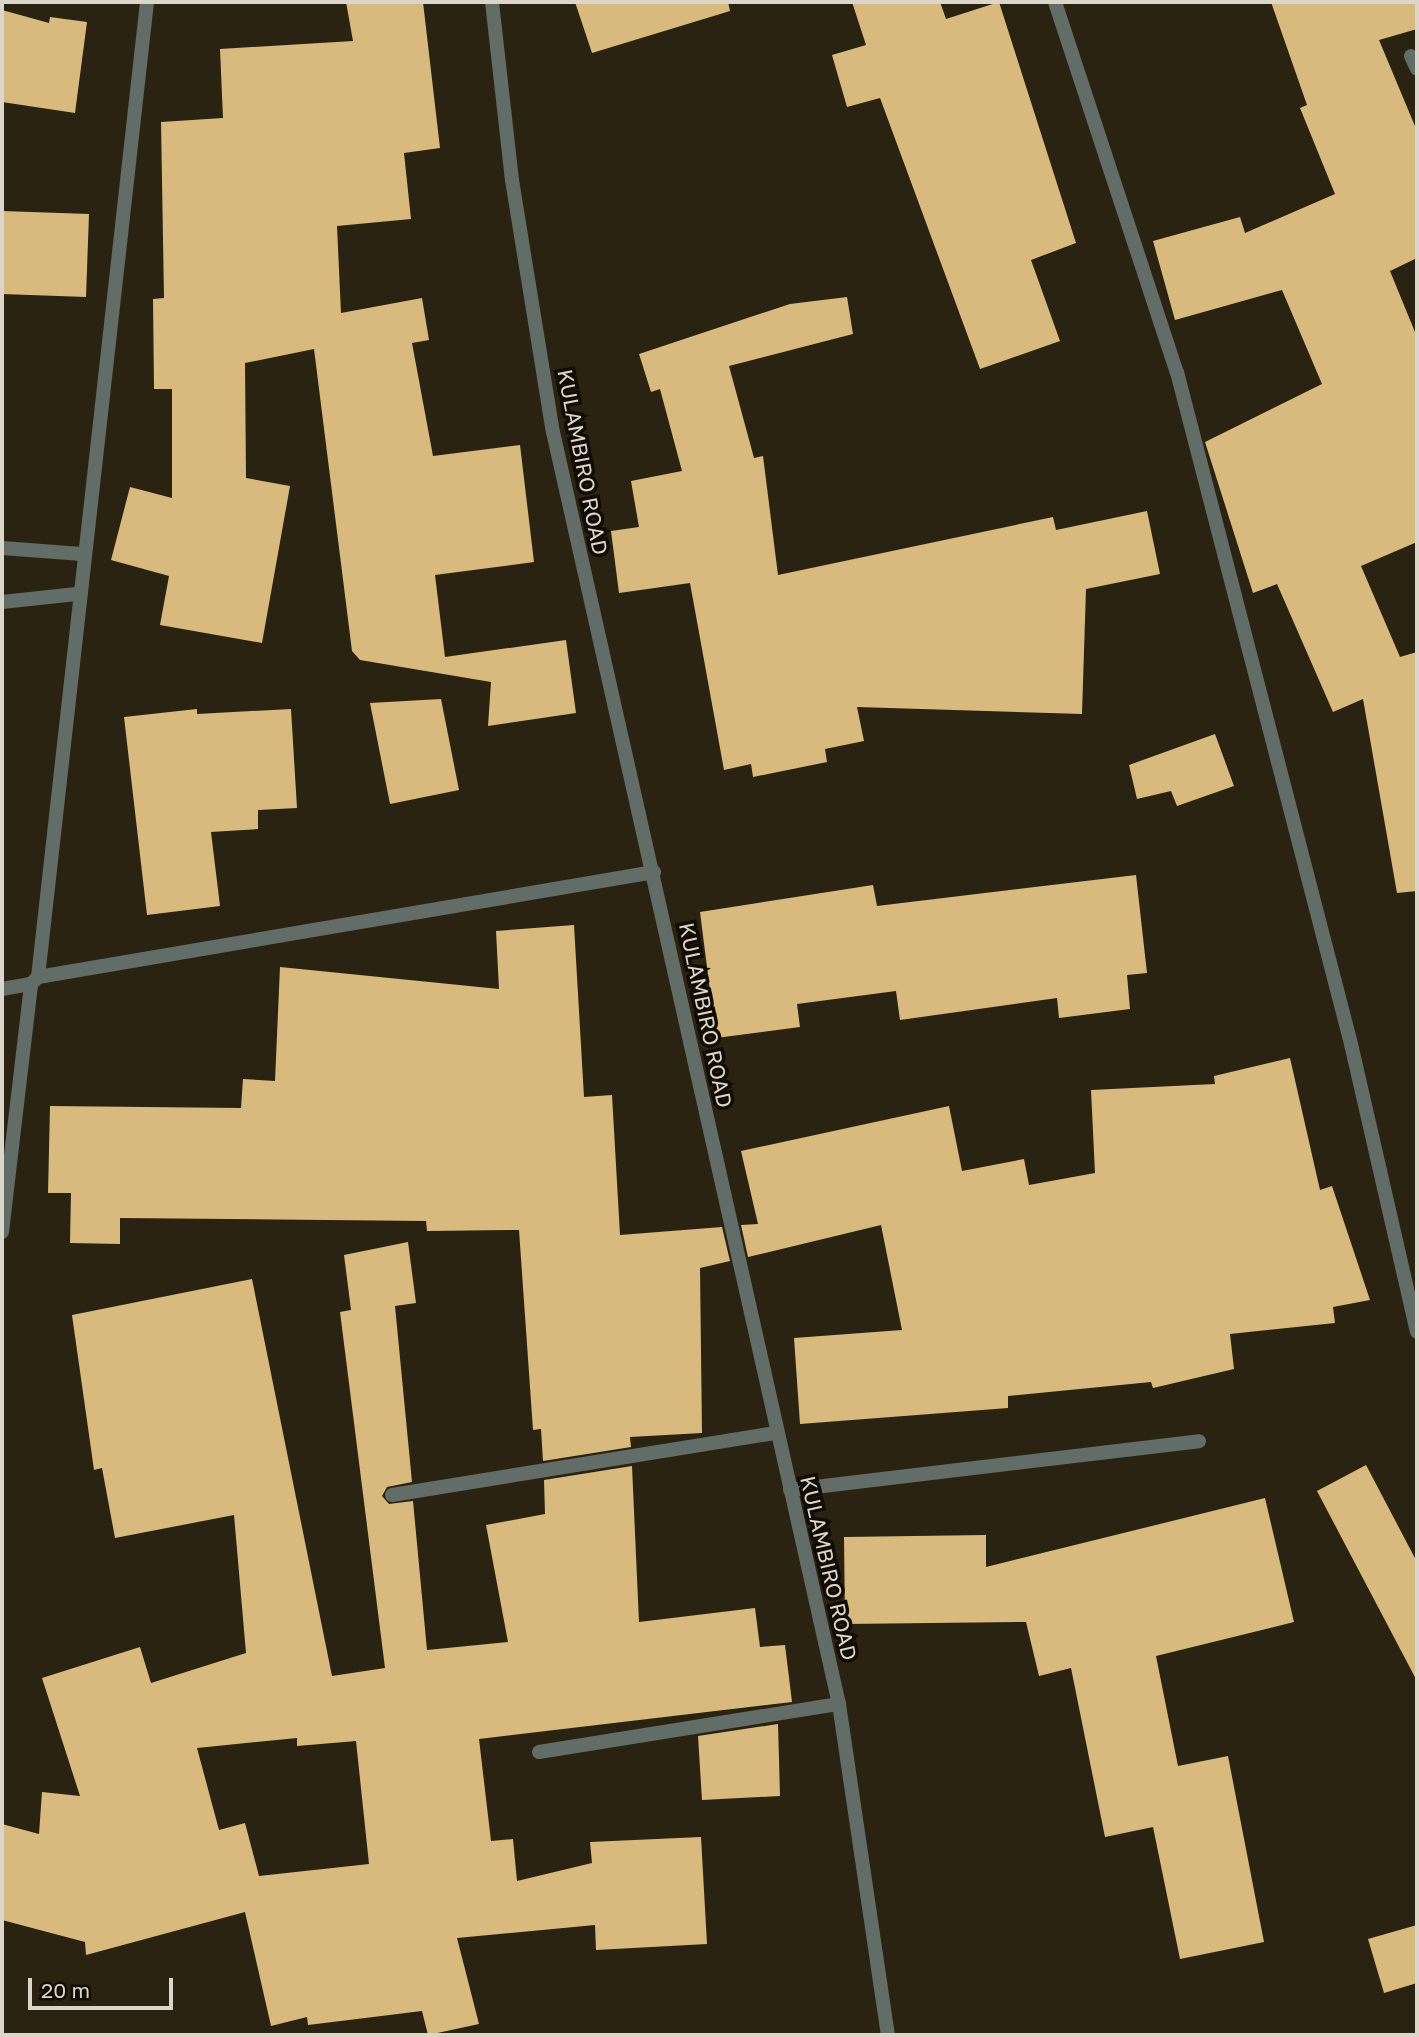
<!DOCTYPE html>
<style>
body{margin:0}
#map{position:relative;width:1419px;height:2037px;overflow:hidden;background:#2b2311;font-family:"Golos Text",sans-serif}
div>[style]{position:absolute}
.building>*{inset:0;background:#d9ba7e}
.service>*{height:14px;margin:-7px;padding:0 7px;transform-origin:7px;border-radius:7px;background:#636d67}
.minor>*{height:14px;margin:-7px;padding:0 7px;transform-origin:7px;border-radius:7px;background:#636d67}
.tertiary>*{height:14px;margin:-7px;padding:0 7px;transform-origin:7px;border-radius:7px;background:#636d67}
span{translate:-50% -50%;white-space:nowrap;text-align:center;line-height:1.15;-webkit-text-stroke:7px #110d06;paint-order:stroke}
.street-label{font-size:21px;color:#dbd5ca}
.frame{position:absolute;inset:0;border:4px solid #dbd5ca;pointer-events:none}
.scale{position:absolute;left:28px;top:1978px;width:145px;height:32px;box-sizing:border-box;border:4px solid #dbd5ca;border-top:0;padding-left:9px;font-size:21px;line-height:24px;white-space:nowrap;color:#dbd5ca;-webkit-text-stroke:5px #110d06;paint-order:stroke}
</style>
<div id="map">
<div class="building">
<i style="clip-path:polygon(346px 2px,423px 2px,440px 148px,404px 153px,411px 219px,337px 226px,341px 313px,422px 298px,429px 340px,412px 343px,433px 456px,520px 445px,534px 562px,435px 575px,445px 657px,566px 640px,576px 713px,488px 726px,491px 682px,360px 660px,352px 651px,314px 349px,245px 363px,246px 478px,290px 486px,262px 643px,160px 625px,169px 576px,111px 560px,130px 487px,172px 498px,172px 389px,154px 389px,153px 299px,164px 298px,161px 122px,223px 118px,220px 49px,353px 41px)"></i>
<i style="clip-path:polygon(575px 2px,728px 2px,730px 11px,592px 53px)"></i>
<i style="clip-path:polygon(852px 2px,940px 2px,946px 19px,999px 2px,1076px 243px,1031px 260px,1060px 341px,980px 369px,880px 98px,847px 107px,832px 55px,866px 45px)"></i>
<i style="clip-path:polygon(1271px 2px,1417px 2px,1417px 29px,1379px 40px,1417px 131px,1417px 258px,1390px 271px,1417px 337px,1417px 542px,1361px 566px,1400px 657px,1417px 652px,1417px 891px,1397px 893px,1363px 699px,1333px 712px,1277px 584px,1253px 593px,1205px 442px,1322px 384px,1282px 290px,1175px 320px,1153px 241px,1240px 217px,1245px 233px,1335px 194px,1300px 108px,1307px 105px)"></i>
<i style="clip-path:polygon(2px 10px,49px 23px,50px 17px,87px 22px,75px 113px,2px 102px)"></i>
<i style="clip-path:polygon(2px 211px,89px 214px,86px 297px,2px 294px)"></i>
<i style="clip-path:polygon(847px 297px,853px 334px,729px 366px,754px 458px,763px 456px,778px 575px,1053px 517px,1056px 530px,1147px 511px,1160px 574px,1086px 589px,1082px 714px,857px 707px,864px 741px,825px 749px,827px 762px,753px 777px,751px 764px,724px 770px,690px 583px,619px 593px,611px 531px,639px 527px,631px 481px,682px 471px,660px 389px,651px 392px,639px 354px,790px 304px)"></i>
<i style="clip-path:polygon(441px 699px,459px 790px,390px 804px,370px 703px)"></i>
<i style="clip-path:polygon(197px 709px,197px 714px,291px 709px,297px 808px,258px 810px,258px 829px,211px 832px,220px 906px,147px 915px,124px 717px)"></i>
<i style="clip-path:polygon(1215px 734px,1234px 786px,1177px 806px,1171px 791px,1137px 799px,1129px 765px)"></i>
<i style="clip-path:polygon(1136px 875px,1147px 973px,1127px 975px,1130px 1009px,1059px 1018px,1057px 998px,900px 1020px,896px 991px,797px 1004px,800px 1027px,716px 1038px,700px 912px,873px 885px,877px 906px)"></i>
<i style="clip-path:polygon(574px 925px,584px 1097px,612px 1095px,620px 1235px,722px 1227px,730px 1261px,700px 1268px,702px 1433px,630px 1437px,631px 1447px,543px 1461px,541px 1429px,533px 1430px,519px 1230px,427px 1231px,426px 1221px,120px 1218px,120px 1244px,70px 1243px,71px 1193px,48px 1193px,50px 1106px,241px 1108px,243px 1079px,275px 1081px,280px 967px,499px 989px,496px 931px)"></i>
<i style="clip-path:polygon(1290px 1058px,1320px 1190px,1332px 1186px,1370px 1300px,1333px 1307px,1335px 1323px,1230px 1334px,1234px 1369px,1153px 1388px,1151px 1382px,1008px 1396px,1008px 1408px,800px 1424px,794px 1338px,902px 1330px,881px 1225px,748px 1257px,741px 1225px,758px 1224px,741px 1151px,949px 1106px,962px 1171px,1024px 1159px,1029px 1185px,1095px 1173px,1091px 1090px,1215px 1084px,1214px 1076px)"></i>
<i style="clip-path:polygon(evenodd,408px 1242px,416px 1303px,395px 1306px,412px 1482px,387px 1487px,382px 1496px,389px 1504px,413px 1501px,427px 1650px,508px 1642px,486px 1525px,545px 1514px,544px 1480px,632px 1466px,639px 1622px,755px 1608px,760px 1647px,785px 1645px,792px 1702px,479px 1739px,491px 1841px,513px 1839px,517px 1881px,592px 1863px,590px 1842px,701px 1837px,707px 1944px,596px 1950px,595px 1925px,457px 1938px,479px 2024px,428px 2035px,422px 2011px,308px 2025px,307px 2017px,271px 2026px,245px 1912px,86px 1955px,85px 1942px,2px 1920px,2px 1824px,39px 1834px,42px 1792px,80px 1796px,42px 1678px,140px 1647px,151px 1683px,246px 1653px,234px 1515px,115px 1538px,102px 1468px,94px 1470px,72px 1315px,252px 1279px,332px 1676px,385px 1668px,340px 1312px,351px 1310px,344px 1255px,408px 1242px,297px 1738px,297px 1746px,356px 1741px,369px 1864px,259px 1876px,245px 1823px,219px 1830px,197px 1748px,297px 1738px)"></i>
<i style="clip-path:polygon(1366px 1465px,1417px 1562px,1417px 1681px,1317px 1491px)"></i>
<i style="clip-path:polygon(1265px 1498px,1294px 1622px,1156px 1656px,1178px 1766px,1228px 1756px,1264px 1942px,1180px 1959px,1153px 1827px,1105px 1837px,1071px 1668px,1039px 1676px,1026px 1622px,845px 1624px,844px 1537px,986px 1535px,986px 1567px)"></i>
<i style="clip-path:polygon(778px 1724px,780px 1796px,702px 1800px,698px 1736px)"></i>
<i style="clip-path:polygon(1417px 1925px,1417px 1983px,1384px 1993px,1368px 1939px)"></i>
</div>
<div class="service">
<i style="left:2px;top:602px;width:75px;rotate:-6.1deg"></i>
<i style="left:2px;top:989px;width:29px;rotate:-10deg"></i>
<i style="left:790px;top:1490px;width:412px;rotate:-6.8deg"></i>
<i style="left:392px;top:1495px;width:389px;rotate:-9.2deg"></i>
<i style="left:539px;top:1752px;width:304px;rotate:-9.1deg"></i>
</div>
<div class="minor">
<i style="left:1055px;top:2px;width:390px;rotate:71.8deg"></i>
<i style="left:1177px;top:372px;width:694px;rotate:75.48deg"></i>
<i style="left:1351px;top:1044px;width:295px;rotate:77.1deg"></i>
<i style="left:1411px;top:56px;width:14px;rotate:65deg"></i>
<i style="left:2px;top:548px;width:80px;rotate:4.3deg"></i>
<i style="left:38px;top:977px;width:625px;rotate:-9.67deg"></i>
<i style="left:2px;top:1232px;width:250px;rotate:-83.3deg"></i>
<i style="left:31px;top:984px;width:10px;rotate:-45deg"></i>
<i style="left:38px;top:977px;width:981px;rotate:-83.62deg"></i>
</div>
<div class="tertiary">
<i style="left:492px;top:2px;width:179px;rotate:83.6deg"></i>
<i style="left:512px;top:180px;width:255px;rotate:80.8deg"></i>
<i style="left:553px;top:432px;width:1304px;rotate:77.33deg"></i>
<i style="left:839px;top:1704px;width:335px;rotate:81.6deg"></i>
</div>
<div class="street-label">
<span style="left:583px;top:462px;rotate:79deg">KULAMBIRO ROAD</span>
<span style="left:706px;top:1015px;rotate:78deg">KULAMBIRO ROAD</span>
<span style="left:829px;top:1568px;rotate:77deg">KULAMBIRO ROAD</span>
</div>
<div class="frame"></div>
<div class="scale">20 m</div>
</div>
